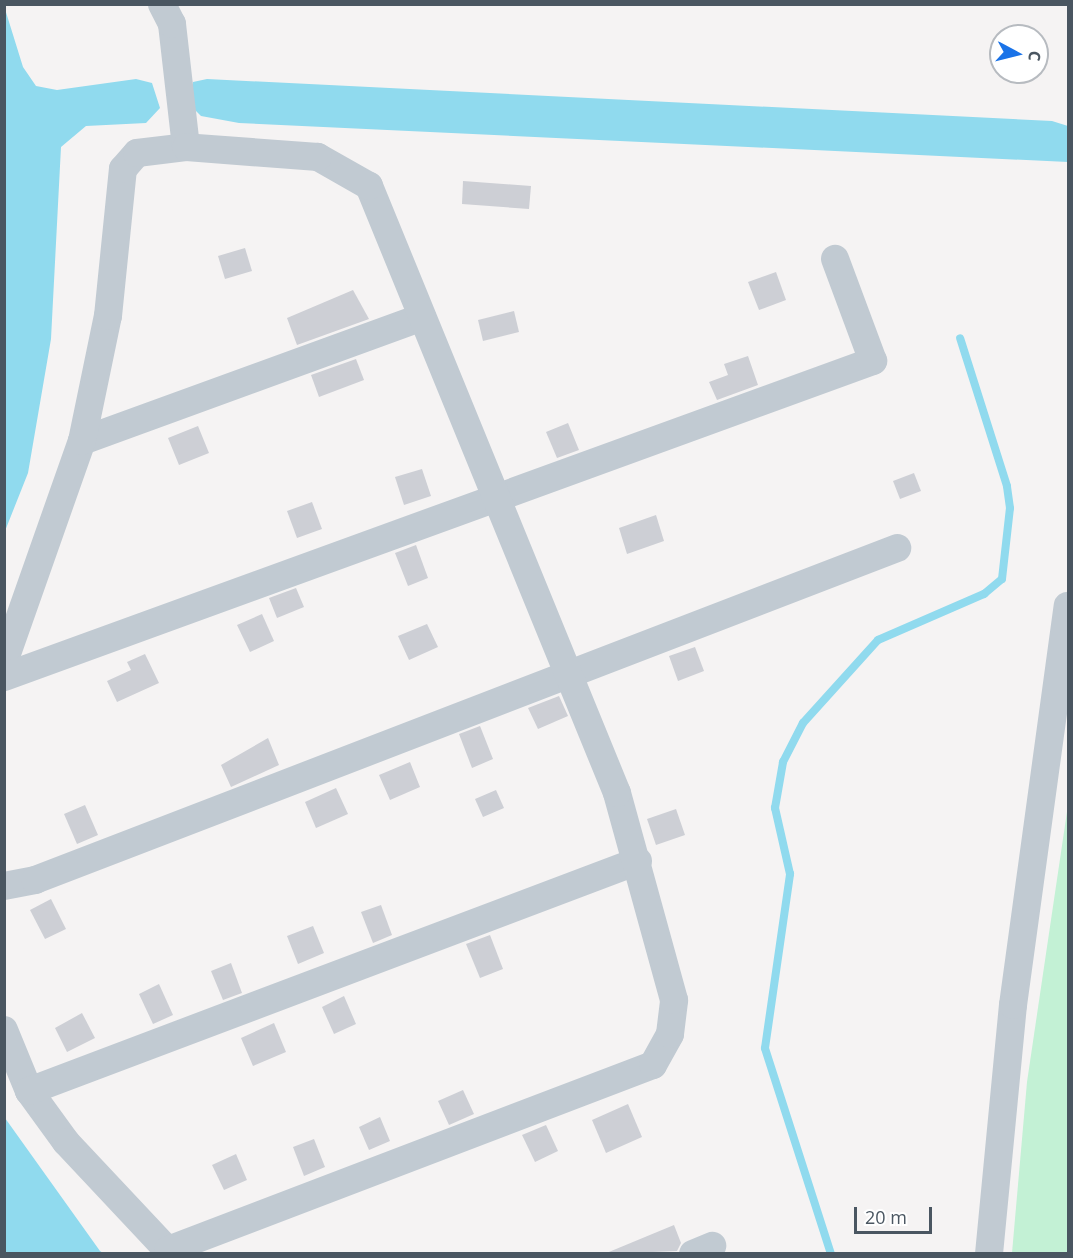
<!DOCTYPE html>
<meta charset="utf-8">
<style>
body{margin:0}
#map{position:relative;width:1073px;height:1258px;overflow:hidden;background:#f5f3f3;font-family:"Open Sans",sans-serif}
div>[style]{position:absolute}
.green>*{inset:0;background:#c3f1d5}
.water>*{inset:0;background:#90daee}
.stream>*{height:8px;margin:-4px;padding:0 4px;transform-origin:4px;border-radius:4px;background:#90daee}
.building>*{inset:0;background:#cdcfd5}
.minor>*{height:28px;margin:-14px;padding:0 14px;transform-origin:14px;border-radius:14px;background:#c1cad2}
span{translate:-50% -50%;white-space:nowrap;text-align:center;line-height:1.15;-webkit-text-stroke:4.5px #fff;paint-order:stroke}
.frame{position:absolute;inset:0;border:6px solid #4a5661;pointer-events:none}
.north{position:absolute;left:989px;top:24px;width:60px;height:60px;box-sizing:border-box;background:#fff;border:2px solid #b7bbc0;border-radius:50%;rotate:97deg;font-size:16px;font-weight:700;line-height:24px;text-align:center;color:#4a5661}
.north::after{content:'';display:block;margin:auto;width:21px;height:27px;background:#1a73e8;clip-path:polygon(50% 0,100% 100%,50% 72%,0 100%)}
.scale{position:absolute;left:854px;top:1207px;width:78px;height:27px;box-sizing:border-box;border:3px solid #4a5661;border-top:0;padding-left:8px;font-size:18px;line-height:21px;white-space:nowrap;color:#4a5661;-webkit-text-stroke:4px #fff;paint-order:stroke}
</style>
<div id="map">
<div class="green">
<i style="clip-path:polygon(1068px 805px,1068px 1253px,1012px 1253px,1027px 1082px)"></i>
</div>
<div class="water">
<i style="clip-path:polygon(5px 9px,23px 67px,36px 86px,57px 90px,136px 79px,152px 83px,160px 108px,146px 123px,86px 126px,61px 147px,51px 339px,28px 473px,5px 531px)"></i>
<i style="clip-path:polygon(207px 79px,1052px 121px,1068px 126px,1068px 162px,239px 123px,201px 116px,191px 106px,193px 82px)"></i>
<i style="clip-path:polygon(5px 1118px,100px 1251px,103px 1253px,5px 1253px)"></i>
</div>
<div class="stream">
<i style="left:831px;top:1254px;width:216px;rotate:-107.8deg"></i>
<i style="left:765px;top:1048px;width:176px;rotate:-81.8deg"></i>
<i style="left:790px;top:874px;width:68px;rotate:-102.8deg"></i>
<i style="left:775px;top:808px;width:47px;rotate:-80.1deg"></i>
<i style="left:783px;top:762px;width:44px;rotate:-62.9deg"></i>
<i style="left:803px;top:723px;width:112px;rotate:-47.9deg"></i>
<i style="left:878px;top:640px;width:116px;rotate:-23.5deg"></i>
<i style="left:984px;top:594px;width:23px;rotate:-40deg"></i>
<i style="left:1002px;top:579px;width:71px;rotate:-83.6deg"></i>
<i style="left:1010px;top:508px;width:22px;rotate:-98deg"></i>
<i style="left:1007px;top:486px;width:155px;rotate:-107.6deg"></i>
</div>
<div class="building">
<i style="clip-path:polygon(463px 181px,531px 186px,529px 209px,462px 204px)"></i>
<i style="clip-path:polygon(245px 248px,252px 271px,225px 279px,218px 256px)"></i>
<i style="clip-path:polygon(776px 272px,786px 300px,759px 310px,748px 282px)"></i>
<i style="clip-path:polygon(353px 290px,369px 319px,297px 345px,287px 318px)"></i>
<i style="clip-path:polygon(514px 311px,519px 332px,483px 341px,478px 320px)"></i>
<i style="clip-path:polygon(748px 356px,758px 385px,717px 400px,709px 382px,728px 375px,724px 364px)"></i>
<i style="clip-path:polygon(356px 359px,364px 380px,319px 397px,311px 375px)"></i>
<i style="clip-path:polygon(568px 423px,579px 450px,557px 458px,546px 432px)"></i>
<i style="clip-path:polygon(198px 426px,209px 453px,179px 465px,168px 438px)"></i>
<i style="clip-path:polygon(422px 469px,431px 496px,404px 505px,395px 477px)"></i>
<i style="clip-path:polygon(914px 473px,921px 491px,900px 499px,893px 481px)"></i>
<i style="clip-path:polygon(312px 502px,322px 529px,297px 538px,287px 511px)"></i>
<i style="clip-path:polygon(656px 515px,664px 541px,627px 554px,619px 528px)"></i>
<i style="clip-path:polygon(416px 545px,428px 578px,408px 586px,395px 553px)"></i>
<i style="clip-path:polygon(296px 588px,304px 607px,277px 618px,269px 598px)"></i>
<i style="clip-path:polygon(262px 614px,274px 641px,250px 652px,237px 625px)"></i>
<i style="clip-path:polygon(427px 624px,438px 647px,409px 660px,398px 636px)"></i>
<i style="clip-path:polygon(695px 647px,704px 671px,678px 681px,669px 656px)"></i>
<i style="clip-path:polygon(145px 654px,159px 683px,117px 702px,107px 681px,131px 670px,127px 662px)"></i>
<i style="clip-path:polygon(559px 696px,568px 716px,538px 729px,528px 708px)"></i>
<i style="clip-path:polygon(480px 726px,493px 759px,472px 768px,459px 734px)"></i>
<i style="clip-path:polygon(268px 738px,279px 765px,231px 787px,221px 765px)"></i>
<i style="clip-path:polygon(410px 762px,420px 787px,390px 800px,379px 775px)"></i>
<i style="clip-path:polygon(336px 788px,348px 814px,316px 828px,305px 802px)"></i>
<i style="clip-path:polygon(496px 790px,504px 808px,483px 817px,475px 799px)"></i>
<i style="clip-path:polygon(85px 805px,98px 835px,77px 844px,64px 814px)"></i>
<i style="clip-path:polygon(676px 809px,685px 835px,656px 845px,647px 819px)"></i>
<i style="clip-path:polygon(51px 899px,66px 929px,45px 939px,30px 910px)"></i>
<i style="clip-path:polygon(381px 905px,392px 935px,373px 943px,361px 912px)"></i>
<i style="clip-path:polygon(313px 926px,324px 953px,298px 964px,287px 936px)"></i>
<i style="clip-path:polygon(490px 935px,503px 969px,480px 978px,466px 944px)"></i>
<i style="clip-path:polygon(231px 963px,242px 993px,223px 1000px,211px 971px)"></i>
<i style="clip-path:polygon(159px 984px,173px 1015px,153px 1024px,139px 994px)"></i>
<i style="clip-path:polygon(344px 996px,356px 1024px,334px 1034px,322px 1007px)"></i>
<i style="clip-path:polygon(82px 1013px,95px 1038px,67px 1052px,55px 1028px)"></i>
<i style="clip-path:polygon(274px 1023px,286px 1052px,253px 1066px,241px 1038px)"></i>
<i style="clip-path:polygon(463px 1090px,474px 1114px,449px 1125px,438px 1101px)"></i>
<i style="clip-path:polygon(628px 1104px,642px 1137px,606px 1153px,592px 1120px)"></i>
<i style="clip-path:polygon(380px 1117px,390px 1141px,369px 1150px,359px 1127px)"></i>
<i style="clip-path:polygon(546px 1125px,558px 1151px,535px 1162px,522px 1135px)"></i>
<i style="clip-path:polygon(314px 1139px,325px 1167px,304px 1176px,293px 1147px)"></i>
<i style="clip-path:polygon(236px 1154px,247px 1180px,224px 1190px,212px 1165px)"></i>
<i style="clip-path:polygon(674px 1225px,681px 1243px,677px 1251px,604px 1254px)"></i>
</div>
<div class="minor">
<i style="left:82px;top:441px;width:362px;rotate:-20deg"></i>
<i style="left:4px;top:662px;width:234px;rotate:-70.6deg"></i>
<i style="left:82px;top:441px;width:128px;rotate:-78.3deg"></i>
<i style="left:108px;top:316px;width:148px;rotate:-84.2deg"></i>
<i style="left:123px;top:169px;width:21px;rotate:-49deg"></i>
<i style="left:137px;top:153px;width:49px;rotate:-7deg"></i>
<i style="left:186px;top:147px;width:124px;rotate:-96.5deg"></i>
<i style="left:172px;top:24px;width:22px;rotate:-117deg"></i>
<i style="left:4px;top:677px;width:925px;rotate:-19.98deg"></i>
<i style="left:873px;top:361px;width:109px;rotate:-110.4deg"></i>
<i style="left:4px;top:886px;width:32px;rotate:-11deg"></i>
<i style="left:35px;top:880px;width:924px;rotate:-21.06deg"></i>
<i style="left:4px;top:1030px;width:66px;rotate:67.7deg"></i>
<i style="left:29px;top:1091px;width:63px;rotate:54deg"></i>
<i style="left:66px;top:1142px;width:154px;rotate:46.8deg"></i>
<i style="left:29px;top:1091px;width:651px;rotate:-20.69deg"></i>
<i style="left:168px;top:1250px;width:519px;rotate:-20.88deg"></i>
<i style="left:653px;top:1065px;width:35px;rotate:-61deg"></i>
<i style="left:670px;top:1034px;width:34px;rotate:-83deg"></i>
<i style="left:674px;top:1000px;width:215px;rotate:-105.4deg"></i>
<i style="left:617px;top:793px;width:656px;rotate:-112.22deg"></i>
<i style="left:369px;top:186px;width:59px;rotate:-150.4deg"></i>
<i style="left:318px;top:157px;width:132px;rotate:-175.7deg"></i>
<i style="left:693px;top:1254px;width:21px;rotate:-23deg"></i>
<i style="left:989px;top:1254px;width:250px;rotate:-84.5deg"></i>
<i style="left:1013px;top:1005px;width:403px;rotate:-82.2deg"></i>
</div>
<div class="frame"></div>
<div class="north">С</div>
<div class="scale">20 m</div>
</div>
